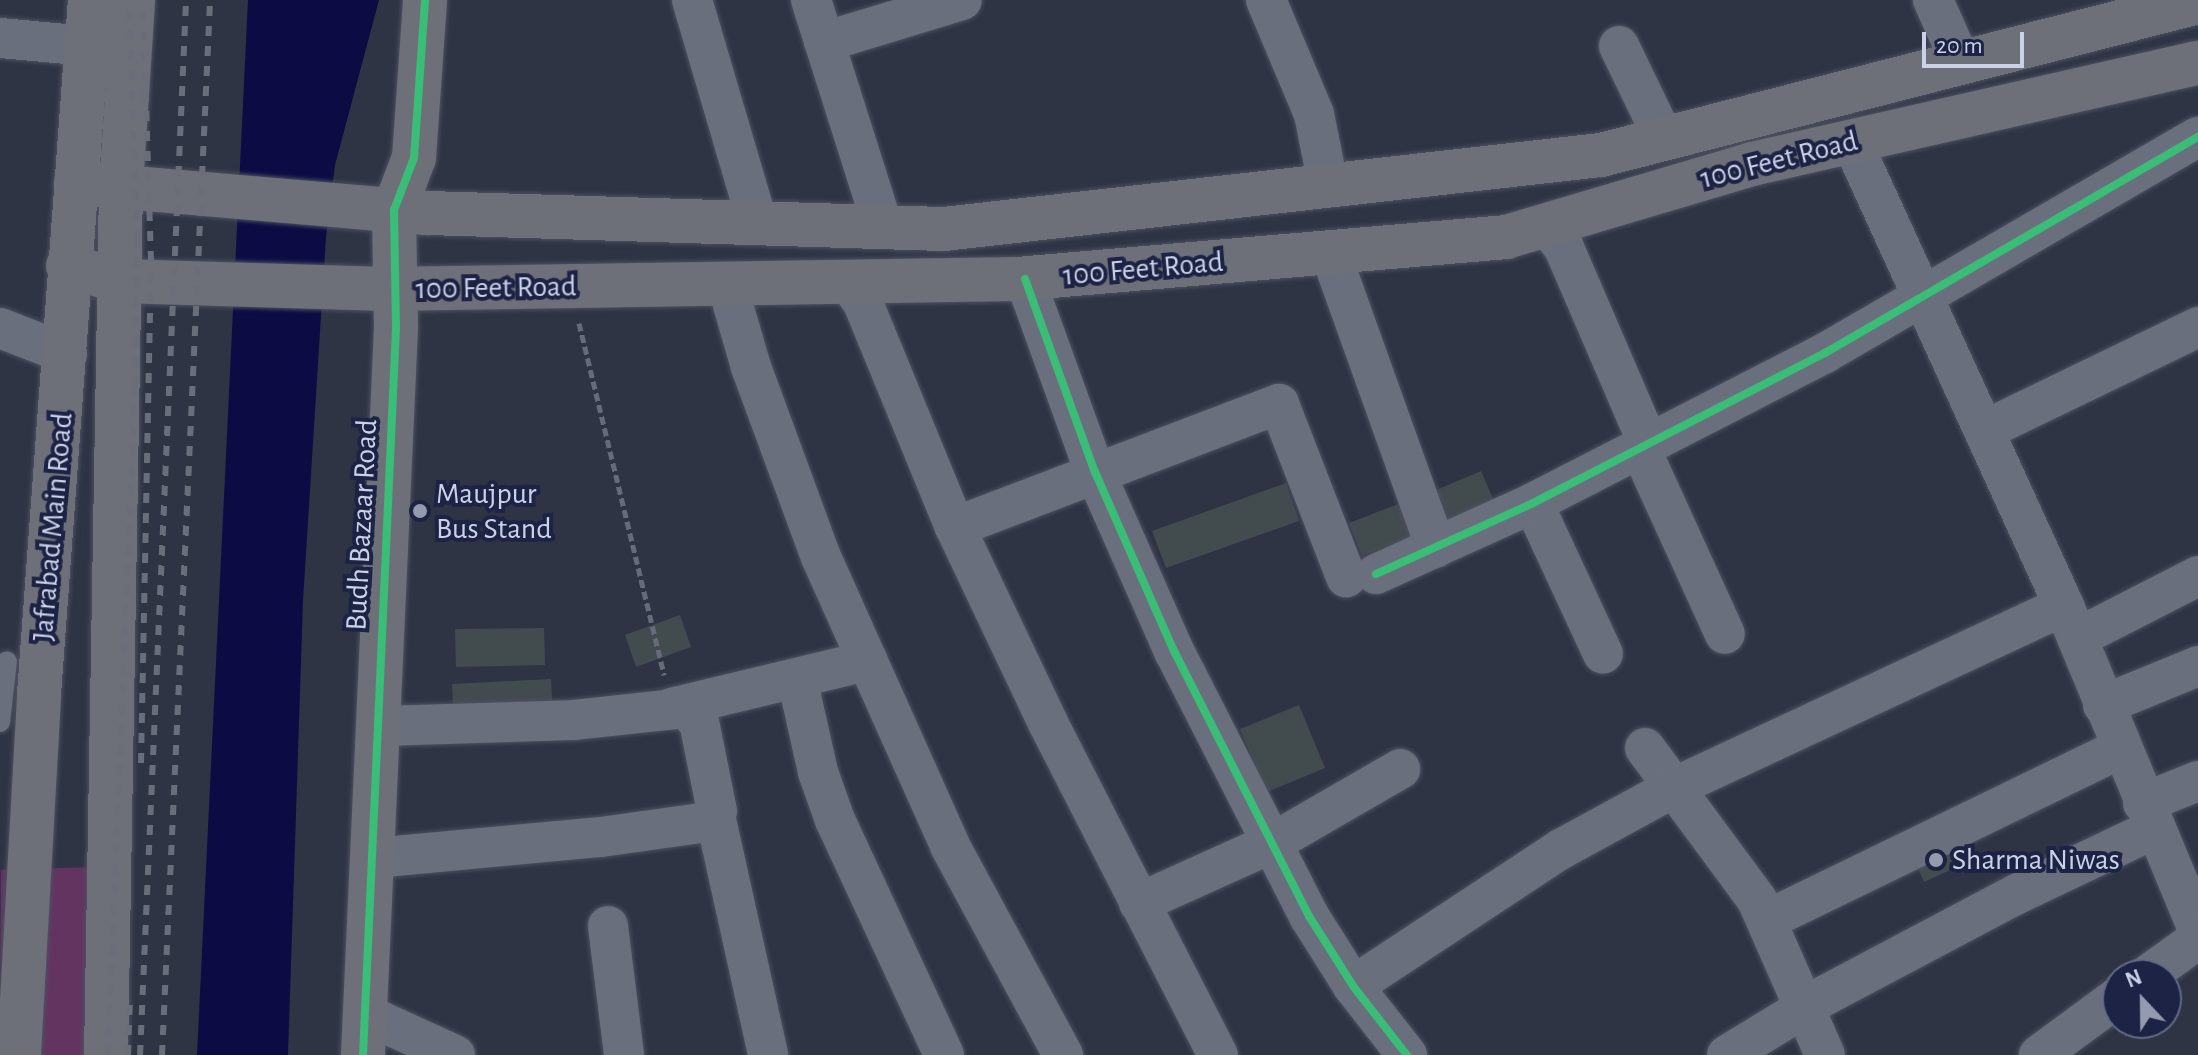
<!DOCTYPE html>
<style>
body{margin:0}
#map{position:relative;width:2198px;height:1055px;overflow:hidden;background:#2f3445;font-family:"Alegreya Sans",sans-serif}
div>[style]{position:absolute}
.green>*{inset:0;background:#643461}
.water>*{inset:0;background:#0c0b44}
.building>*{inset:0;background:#424c4f}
.path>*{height:5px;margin-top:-2.5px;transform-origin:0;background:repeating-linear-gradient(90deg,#676a78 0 8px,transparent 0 12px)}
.roads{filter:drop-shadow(0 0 2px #4c5060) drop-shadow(0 0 2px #4c5060)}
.lane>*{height:20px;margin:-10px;padding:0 10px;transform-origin:10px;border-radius:10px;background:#6a6f7d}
.street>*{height:40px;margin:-20px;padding:0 20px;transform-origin:20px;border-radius:20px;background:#6a6f7d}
.secondary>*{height:44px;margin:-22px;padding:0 22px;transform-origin:22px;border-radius:22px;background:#6d7079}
.rail>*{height:6px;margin-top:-3px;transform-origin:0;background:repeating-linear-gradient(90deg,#6a6e7b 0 10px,transparent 0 20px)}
.cycleway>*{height:8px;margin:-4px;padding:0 4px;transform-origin:4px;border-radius:4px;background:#3abd76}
.dots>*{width:22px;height:22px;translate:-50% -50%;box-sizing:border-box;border:4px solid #1c2344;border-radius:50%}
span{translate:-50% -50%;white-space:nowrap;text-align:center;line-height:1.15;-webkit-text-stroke:8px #1c2344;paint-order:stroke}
.street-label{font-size:30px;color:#cbd2e7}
.poi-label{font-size:30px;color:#cbd2e7}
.left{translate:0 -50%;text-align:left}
.north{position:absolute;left:2102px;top:959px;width:80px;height:80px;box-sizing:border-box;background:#1c2344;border:2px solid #626985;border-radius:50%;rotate:338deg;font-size:22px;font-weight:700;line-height:32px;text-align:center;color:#cbd2e7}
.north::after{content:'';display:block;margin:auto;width:28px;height:36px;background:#949bae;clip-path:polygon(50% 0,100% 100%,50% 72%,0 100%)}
.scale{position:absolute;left:1922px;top:32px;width:102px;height:36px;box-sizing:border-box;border:4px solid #cbd2e7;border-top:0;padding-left:10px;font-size:24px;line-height:28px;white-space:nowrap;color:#cbd2e7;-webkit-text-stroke:6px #1c2344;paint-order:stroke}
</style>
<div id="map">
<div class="green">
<i style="clip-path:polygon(92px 867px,88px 1055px,0 1055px,1px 870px)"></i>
</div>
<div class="water">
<i style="clip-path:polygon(248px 0,379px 0,335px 165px,326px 237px,303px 601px,288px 1055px,197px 1055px)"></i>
</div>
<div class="building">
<i style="clip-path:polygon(1481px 471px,1500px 515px,1447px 539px,1427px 494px)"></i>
<i style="clip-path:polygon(1286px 483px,1299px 521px,1166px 568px,1152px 531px)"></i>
<i style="clip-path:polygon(1401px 503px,1413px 536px,1362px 556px,1349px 523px)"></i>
<i style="clip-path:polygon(680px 615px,691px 647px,636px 667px,625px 635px)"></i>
<i style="clip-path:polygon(544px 628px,545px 665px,456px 667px,455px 629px)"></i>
<i style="clip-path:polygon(551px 679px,553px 717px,454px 722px,452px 684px)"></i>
<i style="clip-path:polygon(1299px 705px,1325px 768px,1267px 792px,1240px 729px)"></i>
<i style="clip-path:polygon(1945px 832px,1959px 866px,1924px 882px,1909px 850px)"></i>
</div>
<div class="path">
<i style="left:579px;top:323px;width:362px;rotate:76.4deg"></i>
</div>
<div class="roads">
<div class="lane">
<i style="left:0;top:722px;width:61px;rotate:-83.5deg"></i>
</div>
<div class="street">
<i style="left:692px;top:0;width:234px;rotate:73.6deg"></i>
<i style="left:811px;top:0;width:238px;rotate:72.4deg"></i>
<i style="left:1266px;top:0;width:124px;rotate:67.2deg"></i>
<i style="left:1314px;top:114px;width:71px;rotate:78.7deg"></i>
<i style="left:1933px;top:0;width:69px;rotate:66deg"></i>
<i style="left:0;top:38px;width:88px;rotate:5.2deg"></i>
<i style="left:824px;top:42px;width:144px;rotate:-16.9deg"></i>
<i style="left:1619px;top:46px;width:103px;rotate:64.2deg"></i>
<i style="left:1852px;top:142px;width:510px;rotate:65.44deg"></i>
<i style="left:2064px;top:606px;width:351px;rotate:67.5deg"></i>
<i style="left:1547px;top:226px;width:28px;rotate:52deg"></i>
<i style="left:1564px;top:248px;width:215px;rotate:66.7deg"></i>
<i style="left:1330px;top:252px;width:314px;rotate:70.3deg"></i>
<i style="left:1025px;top:279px;width:205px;rotate:70.1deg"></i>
<i style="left:1095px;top:472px;width:196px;rotate:66.2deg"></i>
<i style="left:1174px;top:651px;width:297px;rotate:63deg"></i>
<i style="left:1309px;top:916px;width:83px;rotate:57.8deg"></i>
<i style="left:1353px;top:986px;width:88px;rotate:52deg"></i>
<i style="left:848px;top:282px;width:26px;rotate:54deg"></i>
<i style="left:863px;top:303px;width:242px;rotate:67.7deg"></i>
<i style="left:955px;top:527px;width:217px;rotate:64.6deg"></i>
<i style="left:1048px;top:723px;width:373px;rotate:62.9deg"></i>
<i style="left:735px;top:284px;width:21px;rotate:95deg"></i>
<i style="left:733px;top:305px;width:65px;rotate:73.8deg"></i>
<i style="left:751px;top:367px;width:202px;rotate:69.8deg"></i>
<i style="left:821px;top:557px;width:316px;rotate:65.9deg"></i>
<i style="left:950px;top:846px;width:238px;rotate:61.6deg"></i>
<i style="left:0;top:328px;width:72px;rotate:21.2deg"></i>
<i style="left:1985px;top:430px;width:237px;rotate:-25.8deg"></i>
<i style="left:1641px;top:450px;width:202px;rotate:65.5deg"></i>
<i style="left:1533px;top:503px;width:166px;rotate:65.1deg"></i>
<i style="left:955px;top:527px;width:347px;rotate:-20.8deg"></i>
<i style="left:1279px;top:404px;width:186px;rotate:68.8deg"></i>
<i style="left:1376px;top:574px;width:172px;rotate:-24.3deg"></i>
<i style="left:1533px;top:503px;width:328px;rotate:-27.2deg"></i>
<i style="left:1825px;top:353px;width:431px;rotate:-30.1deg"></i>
<i style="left:2077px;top:638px;width:136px;rotate:-27.1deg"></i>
<i style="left:797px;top:678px;width:96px;rotate:77.4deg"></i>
<i style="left:818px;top:772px;width:51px;rotate:70.5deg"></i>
<i style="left:835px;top:820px;width:259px;rotate:65.1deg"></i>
<i style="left:2103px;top:705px;width:103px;rotate:-22.3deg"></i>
<i style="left:671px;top:708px;width:202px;rotate:-13.5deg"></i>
<i style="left:1645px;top:748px;width:189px;rotate:53.6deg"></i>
<i style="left:1757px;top:900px;width:169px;rotate:66.3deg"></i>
<i style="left:2143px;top:803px;width:59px;rotate:-21.8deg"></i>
<i style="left:715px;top:815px;width:246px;rotate:77.5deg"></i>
<i style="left:374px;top:858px;width:228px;rotate:-5.3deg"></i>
<i style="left:601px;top:837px;width:108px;rotate:-8deg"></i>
<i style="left:708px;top:822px;width:14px;rotate:-51deg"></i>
<i style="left:717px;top:811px;width:91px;rotate:-101.4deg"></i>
<i style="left:699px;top:722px;width:20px;rotate:-135deg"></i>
<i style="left:685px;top:708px;width:111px;rotate:173.8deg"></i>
<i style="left:575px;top:720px;width:196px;rotate:178.2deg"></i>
<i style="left:1139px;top:903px;width:146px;rotate:-24.3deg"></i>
<i style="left:1272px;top:843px;width:148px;rotate:-30deg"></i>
<i style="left:1767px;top:920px;width:394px;rotate:-25.9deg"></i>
<i style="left:608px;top:926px;width:130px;rotate:82.9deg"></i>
<i style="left:2148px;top:975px;width:62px;rotate:-35.8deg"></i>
<i style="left:1353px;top:986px;width:249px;rotate:-33.4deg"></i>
<i style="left:1561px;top:849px;width:128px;rotate:-28.6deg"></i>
<i style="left:1673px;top:788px;width:431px;rotate:-25deg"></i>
<i style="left:365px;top:1014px;width:99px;rotate:24.5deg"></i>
<i style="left:1727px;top:1055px;width:114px;rotate:-31.3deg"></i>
<i style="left:1824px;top:996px;width:218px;rotate:-27.9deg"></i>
<i style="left:2017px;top:894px;width:152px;rotate:-25.4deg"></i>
<i style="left:2039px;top:1055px;width:98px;rotate:-36.3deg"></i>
</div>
<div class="secondary">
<i style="left:76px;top:183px;width:353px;rotate:4.9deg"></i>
<i style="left:428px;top:213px;width:516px;rotate:1.78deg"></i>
<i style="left:944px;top:229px;width:661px;rotate:-6.43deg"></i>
<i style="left:1601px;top:155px;width:616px;rotate:-14.37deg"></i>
<i style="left:68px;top:266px;width:53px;rotate:16.4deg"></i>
<i style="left:119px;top:281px;width:268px;rotate:1.7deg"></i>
<i style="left:387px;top:289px;width:630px;rotate:-0.91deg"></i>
<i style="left:1017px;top:279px;width:491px;rotate:-4.9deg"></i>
<i style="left:1506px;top:237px;width:257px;rotate:-16.5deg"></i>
<i style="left:1752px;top:164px;width:457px;rotate:-12.8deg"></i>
<i style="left:19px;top:1055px;width:362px;rotate:-86.8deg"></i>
<i style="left:39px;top:694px;width:696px;rotate:-85.8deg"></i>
<i style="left:106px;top:1055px;width:868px;rotate:-89.01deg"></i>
<i style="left:121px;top:187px;width:187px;rotate:-86.3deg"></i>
<i style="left:363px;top:1055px;width:729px;rotate:-87.4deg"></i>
<i style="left:396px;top:327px;width:117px;rotate:-91deg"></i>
<i style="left:394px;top:210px;width:56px;rotate:-69deg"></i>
<i style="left:414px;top:158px;width:158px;rotate:-86deg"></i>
</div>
</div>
<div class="rail">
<i style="left:141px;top:763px;width:502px;rotate:-88.86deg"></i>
<i style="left:151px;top:261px;width:261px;rotate:-91.8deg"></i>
<i style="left:108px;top:1055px;width:669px;rotate:-87.69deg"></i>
<i style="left:135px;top:387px;width:147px;rotate:-89.2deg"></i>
<i style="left:137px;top:240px;width:240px;rotate:-91.9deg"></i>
<i style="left:128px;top:1055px;width:56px;rotate:-88deg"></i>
<i style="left:140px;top:1055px;width:1056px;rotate:-87.5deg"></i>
<i style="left:162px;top:1055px;width:1056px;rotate:-87.39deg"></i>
</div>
<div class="cycleway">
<i style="left:1025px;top:279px;width:205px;rotate:70.1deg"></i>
<i style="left:1095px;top:472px;width:196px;rotate:66.2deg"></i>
<i style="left:1174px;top:651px;width:297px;rotate:63deg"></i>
<i style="left:1309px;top:916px;width:83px;rotate:57.8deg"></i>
<i style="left:1353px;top:986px;width:88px;rotate:52deg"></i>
<i style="left:1376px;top:574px;width:172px;rotate:-24.3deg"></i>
<i style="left:1533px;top:503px;width:328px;rotate:-27.2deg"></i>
<i style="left:1825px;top:353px;width:431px;rotate:-30.1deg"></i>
<i style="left:363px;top:1055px;width:729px;rotate:-87.4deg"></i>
<i style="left:396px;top:327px;width:117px;rotate:-91deg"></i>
<i style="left:394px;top:210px;width:56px;rotate:-69deg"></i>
<i style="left:414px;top:158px;width:158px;rotate:-86deg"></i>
</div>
<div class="dots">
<i style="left:420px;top:511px;background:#949bae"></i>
<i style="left:1936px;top:860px;background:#949bae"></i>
</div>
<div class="street-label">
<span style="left:1779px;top:160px;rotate:-14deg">100 Feet Road</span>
<span style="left:1143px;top:269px;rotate:-5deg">100 Feet Road</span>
<span style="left:496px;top:288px;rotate:-1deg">100 Feet Road</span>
<span style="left:362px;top:525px;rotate:-87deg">Budh Bazaar Road</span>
<span style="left:53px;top:527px;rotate:-85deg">Jafrabad Main Road</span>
</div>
<div class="poi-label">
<span class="left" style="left:436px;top:511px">Maujpur<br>Bus Stand</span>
<span class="left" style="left:1952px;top:860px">Sharma Niwas</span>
</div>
<div class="north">N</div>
<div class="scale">20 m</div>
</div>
